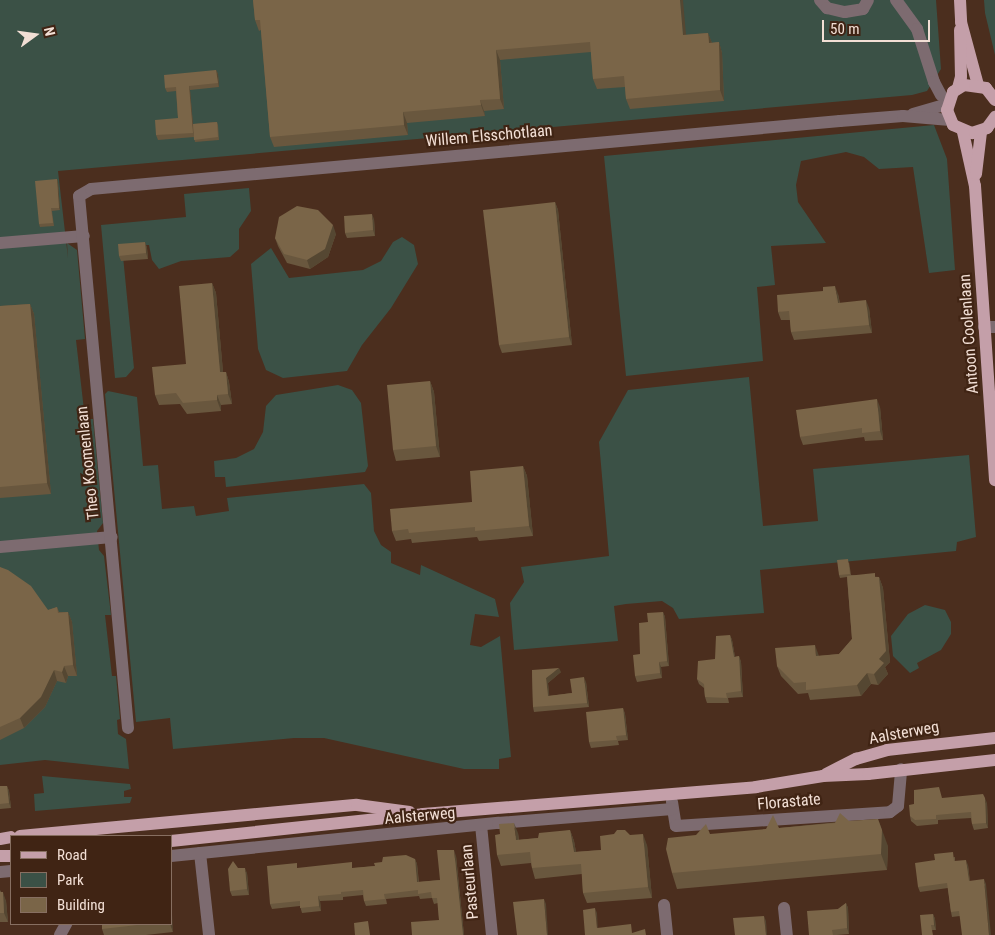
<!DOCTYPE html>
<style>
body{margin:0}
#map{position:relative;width:995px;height:935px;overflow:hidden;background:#4b2e1e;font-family:"Roboto Condensed",sans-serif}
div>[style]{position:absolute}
.green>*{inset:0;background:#3b5146}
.minor>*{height:12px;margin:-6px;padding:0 6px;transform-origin:6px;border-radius:6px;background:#7d6b70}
.major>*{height:12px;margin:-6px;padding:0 6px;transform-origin:6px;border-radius:6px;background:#c49fa9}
.wall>*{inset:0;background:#69573e}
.shaded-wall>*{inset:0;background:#554732}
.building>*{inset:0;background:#7a6548}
span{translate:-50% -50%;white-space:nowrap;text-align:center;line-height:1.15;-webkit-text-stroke:4.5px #402414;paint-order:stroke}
.street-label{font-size:16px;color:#f2dfd5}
.legend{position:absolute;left:10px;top:835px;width:162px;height:90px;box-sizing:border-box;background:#402414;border:1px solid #876f61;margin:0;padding:6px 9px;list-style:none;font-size:15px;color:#f2dfd5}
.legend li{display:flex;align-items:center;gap:10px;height:25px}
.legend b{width:25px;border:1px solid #876f61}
.north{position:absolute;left:10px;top:10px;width:50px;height:50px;-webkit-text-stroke:4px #402414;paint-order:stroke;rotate:76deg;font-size:14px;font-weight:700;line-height:20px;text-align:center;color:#f2dfd5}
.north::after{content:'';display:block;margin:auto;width:18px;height:22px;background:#f2dfd5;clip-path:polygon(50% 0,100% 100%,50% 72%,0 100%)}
.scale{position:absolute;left:822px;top:20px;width:108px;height:22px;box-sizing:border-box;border:2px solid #f2dfd5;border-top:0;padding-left:6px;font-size:15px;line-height:18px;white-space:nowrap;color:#f2dfd5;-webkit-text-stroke:4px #402414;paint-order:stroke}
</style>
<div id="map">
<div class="green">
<i style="clip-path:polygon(0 0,936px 0,941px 69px,927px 91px,912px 95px,58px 171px,68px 258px,67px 243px,77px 250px,85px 339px,76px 340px,85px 419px,93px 419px,103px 523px,97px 531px,99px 550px,104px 556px,111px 615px,105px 615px,112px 676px,116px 676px,120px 719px,117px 720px,118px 734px,126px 739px,129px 769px,45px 760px,0 765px)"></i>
<i style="clip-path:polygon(984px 0,995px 0,995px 55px,985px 13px)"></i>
<i style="clip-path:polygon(934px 125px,947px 159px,955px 270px,929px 273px,913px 167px,879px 169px,864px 157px,846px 152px,801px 161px,796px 185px,798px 202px,826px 243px,771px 246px,775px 285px,757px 287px,763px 361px,626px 376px,604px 156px)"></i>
<i style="clip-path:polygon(249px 188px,251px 211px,239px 229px,239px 249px,230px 257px,181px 261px,159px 269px,152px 260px,149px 245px,122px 246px,134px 368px,126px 377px,115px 378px,101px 225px,186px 217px,184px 194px)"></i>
<i style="clip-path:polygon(402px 237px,414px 245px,418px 264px,391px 308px,362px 345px,347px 371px,283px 378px,266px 370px,258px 349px,251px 264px,271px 248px,289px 278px,363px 270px,381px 261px,393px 242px)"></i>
<i style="clip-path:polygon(749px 377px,763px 526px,818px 521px,813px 469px,969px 455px,976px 537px,957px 542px,956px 551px,760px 570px,764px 613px,679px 619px,673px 608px,662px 601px,626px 604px,614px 606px,618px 641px,514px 650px,510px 603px,524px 582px,521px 567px,609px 556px,599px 442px,628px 390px)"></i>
<i style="clip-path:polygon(338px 385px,352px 390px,361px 403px,368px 466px,365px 472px,226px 487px,225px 477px,215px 477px,214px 461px,236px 458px,254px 449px,263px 432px,266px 406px,276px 395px)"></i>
<i style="clip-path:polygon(108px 391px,137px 397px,143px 466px,158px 465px,162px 509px,194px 506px,196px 516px,229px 511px,227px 498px,364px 484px,371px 493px,374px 531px,381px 545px,391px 552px,391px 563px,420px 575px,421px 565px,495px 599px,499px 617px,475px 614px,470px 645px,481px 647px,500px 636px,511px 757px,499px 759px,499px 769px,464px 769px,324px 738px,294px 738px,173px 749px,170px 718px,136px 722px,105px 394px)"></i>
<i style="clip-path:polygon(925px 605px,945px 610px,951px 622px,951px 634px,941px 650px,917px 663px,919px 668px,910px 673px,893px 656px,891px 636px,908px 614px)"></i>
<i style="clip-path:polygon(42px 776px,130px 784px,131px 789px,124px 791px,124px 797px,132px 797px,130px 803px,35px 811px,34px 794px,44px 793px)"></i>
</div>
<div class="minor">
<i style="left:820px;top:0;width:11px;rotate:49deg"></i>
<i style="left:827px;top:8px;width:18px;rotate:13deg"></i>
<i style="left:845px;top:12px;width:18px;rotate:-9deg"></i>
<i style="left:863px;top:9px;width:10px;rotate:-61deg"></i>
<i style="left:896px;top:0;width:36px;rotate:54deg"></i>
<i style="left:917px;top:29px;width:56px;rotate:72.2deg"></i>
<i style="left:934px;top:82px;width:15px;rotate:62deg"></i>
<i style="left:913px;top:114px;width:35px;rotate:-16deg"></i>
<i style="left:0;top:243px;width:84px;rotate:-4.8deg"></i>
<i style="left:984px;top:327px;width:11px"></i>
<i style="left:0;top:547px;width:112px;rotate:-5.1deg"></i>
<i style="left:128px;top:728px;width:534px;rotate:-95.26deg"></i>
<i style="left:79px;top:196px;width:14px;rotate:-30deg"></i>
<i style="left:91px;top:189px;width:752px;rotate:-5.19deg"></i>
<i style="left:840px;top:121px;width:63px;rotate:-4.5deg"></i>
<i style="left:903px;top:116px;width:47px;rotate:4.9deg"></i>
<i style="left:672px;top:802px;width:24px;rotate:81deg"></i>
<i style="left:676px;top:826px;width:214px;rotate:-3.7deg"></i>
<i style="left:890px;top:812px;width:10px;rotate:-37deg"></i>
<i style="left:898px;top:806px;width:37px;rotate:-85deg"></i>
<i style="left:481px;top:825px;width:111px;rotate:84.3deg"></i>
<i style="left:200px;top:853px;width:82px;rotate:83.7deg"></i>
<i style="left:171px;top:856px;width:329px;rotate:-5.8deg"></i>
<i style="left:498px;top:823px;width:175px;rotate:-4.6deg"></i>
<i style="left:0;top:872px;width:11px;rotate:-5deg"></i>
<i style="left:664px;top:905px;width:30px;rotate:84deg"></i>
<i style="left:784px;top:908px;width:27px;rotate:84deg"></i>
<i style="left:60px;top:935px;width:13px;rotate:-61deg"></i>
</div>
<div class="major">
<i style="left:960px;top:0;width:22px;rotate:87deg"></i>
<i style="left:961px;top:22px;width:65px;rotate:74.9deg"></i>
<i style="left:958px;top:88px;width:11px;rotate:-75deg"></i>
<i style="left:961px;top:77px;width:47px;rotate:-91.2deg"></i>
<i style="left:995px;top:100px;width:15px;rotate:-127deg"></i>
<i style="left:986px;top:88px;width:22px;rotate:-172deg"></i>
<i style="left:964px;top:85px;width:13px;rotate:148deg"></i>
<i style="left:953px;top:92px;width:19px;rotate:108deg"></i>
<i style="left:947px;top:110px;width:16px;rotate:68deg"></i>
<i style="left:953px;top:125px;width:21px;rotate:23deg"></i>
<i style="left:972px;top:133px;width:16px;rotate:-18deg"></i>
<i style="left:987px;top:128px;width:14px;rotate:-54deg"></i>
<i style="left:963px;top:132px;width:55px;rotate:77.5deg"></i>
<i style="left:975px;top:186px;width:295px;rotate:86.1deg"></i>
<i style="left:976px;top:174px;width:42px;rotate:-83.2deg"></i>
<i style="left:826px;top:774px;width:34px;rotate:-27deg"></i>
<i style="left:856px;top:759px;width:32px;rotate:-16deg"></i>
<i style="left:887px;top:750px;width:109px;rotate:-6.3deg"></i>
<i style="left:20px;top:836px;width:338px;rotate:-5.3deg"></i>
<i style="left:357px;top:805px;width:53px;rotate:7.5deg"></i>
<i style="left:0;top:839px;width:11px;rotate:-10deg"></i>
<i style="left:171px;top:841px;width:253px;rotate:-6.1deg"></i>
<i style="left:423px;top:814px;width:334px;rotate:-4.6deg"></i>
<i style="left:756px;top:787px;width:68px;rotate:-9.3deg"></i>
<i style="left:823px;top:776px;width:45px;rotate:-2.5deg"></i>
<i style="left:868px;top:774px;width:128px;rotate:-6.3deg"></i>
<i style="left:0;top:856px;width:11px"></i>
</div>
<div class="wall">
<i style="clip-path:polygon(253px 0,686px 35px,708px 33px,712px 43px,719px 42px,722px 53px,724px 101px,630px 109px,626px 99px,625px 87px,597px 89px,593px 79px,591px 52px,500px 60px,504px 109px,484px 111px,485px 116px,407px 123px,408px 135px,274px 147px,270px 137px,261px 30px,259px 31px,255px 20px)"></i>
<i style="clip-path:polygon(216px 70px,218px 74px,219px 87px,190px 90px,193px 124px,217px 122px,218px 125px,219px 140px,195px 142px,194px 137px,158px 140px,156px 135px,178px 118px,176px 91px,167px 92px,165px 88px)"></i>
<i style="clip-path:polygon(57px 179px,58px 182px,60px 210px,52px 211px,54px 226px,40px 227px,39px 224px)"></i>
<i style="clip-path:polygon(555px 202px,558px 210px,572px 345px,502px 353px,499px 345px)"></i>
<i style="clip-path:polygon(374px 219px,375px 236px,347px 238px,345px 233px)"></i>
<i style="clip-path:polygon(336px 234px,328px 257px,310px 269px,287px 263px,278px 246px,275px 238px)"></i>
<i style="clip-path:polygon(145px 242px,147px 248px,148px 259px,121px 261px,119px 256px)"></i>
<i style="clip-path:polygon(212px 283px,216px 293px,223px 372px,226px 372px,229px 382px,232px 404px,221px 405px,221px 411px,187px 414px,180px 404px,159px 405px,155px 395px,186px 364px)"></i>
<i style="clip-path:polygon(838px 294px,840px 303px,869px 308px,872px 333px,794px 340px,791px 332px,790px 320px,781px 320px,778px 312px)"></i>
<i style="clip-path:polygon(30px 304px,34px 314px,51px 494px,0 498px,0 306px)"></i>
<i style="clip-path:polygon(430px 381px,434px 392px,440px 457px,396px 461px,393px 450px)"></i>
<i style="clip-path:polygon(880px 407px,883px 440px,865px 441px,864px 437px,803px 445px,800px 437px)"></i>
<i style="clip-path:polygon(523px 466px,527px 476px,533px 536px,479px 541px,477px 537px,412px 543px,411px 539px,396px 541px,392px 531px,472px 502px)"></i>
<i style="clip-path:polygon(849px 562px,851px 575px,879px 577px,883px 588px,890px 662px,885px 667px,888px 674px,878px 685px,871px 684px,861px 696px,810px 700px,808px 693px,798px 694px,781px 676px,777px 666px,819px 656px,839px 654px,852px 639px,847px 577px,840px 578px,839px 575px)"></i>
<i style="clip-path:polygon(0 567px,48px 610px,57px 607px,59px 612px,68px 612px,72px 622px,77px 676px,68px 676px,66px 683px,57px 681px,45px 707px,24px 728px,0 740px)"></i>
<i style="clip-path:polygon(663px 612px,665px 617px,669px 666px,661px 667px,662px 678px,637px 682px,635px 676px,648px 622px)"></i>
<i style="clip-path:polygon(730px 635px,732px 640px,735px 657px,739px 656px,741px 662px,743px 697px,728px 698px,729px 703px,707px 703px,705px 697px,704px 688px,699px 684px,697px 679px,715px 659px)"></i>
<i style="clip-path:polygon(532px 670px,561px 672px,548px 683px,549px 696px,572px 693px,586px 682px,589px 707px,534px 712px,533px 707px)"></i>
<i style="clip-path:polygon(623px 708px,625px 714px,628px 740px,618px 741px,619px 745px,591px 748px,589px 742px)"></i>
<i style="clip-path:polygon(0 786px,7px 786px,9px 791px,11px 808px,0 809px)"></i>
<i style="clip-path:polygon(943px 798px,987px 803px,988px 828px,974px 830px,972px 824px,971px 818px,938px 820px,938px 824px,917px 826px,911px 821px,910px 816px,914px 804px)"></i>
<i style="clip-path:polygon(849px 821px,888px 846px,887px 870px,677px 889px,672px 873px,779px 828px)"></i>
<i style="clip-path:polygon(570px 830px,574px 841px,576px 852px,601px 850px,630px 835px,647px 845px,652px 898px,587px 903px,583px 893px,582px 874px,535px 879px,532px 868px,531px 863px,501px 866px,497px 855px,518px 833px,519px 840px,538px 838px)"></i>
<i style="clip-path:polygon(456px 856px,464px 935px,412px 935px,439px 920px,438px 903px,434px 904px,432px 898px,420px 899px,419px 896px,386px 899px,387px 904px,366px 906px,364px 901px,363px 895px,343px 897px,343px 900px,320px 901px,321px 911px,302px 913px,300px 906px,272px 909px,270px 904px,298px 868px,354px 868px,375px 866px,415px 859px,417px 864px,419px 882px,440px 880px)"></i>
<i style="clip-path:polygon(955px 857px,955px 861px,968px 865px,970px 881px,986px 884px,960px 916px,952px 917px,951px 912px,948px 888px,920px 892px,918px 887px,935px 860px)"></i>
<i style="clip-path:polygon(238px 868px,247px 873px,249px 895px,232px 896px,230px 891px)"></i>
<i style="clip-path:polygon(0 890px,6px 901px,8px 922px,0 922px)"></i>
<i style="clip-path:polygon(846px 903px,848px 908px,849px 934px,837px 935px,809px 935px,838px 909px)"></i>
<i style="clip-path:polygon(933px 914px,935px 919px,936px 930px,933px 930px,922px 935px)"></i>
<i style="clip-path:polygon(102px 924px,171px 924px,173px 932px,146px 935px,104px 935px,102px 929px)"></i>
</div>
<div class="shaded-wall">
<i style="clip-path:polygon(680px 0,683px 0,687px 46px,683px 35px)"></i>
<i style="clip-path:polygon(708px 33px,712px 43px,709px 43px)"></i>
<i style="clip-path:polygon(719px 42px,722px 53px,724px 101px,720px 90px)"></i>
<i style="clip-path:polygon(496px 50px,500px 60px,504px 109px,500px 99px)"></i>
<i style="clip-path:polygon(216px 70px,218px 74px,219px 87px,218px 83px)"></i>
<i style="clip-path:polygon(189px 86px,190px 90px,194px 137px,193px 133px)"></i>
<i style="clip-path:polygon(480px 100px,484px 111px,485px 116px,481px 105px)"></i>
<i style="clip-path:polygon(403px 112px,407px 123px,408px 135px,404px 125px)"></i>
<i style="clip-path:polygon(57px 179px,58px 182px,60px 210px,59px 208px)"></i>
<i style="clip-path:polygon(555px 202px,558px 210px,572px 345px,569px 337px)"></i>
<i style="clip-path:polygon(372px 214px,374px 219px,375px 236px,373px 230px)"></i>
<i style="clip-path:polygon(333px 225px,336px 234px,328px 257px,310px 269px,307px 260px)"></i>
<i style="clip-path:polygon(145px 242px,147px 248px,148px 259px,146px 253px)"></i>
<i style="clip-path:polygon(212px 283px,216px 293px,224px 383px,220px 372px)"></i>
<i style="clip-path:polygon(835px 286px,838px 294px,841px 311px,838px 303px)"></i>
<i style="clip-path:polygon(866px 300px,869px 308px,872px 333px,869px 325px)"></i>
<i style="clip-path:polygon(30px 304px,34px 314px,51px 494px,47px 483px)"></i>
<i style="clip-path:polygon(226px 372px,229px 382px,232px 404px,228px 394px)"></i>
<i style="clip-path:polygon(430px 381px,434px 392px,440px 457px,436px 446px)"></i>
<i style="clip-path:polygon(217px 395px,221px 405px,221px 411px,217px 400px)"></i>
<i style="clip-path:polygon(877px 399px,880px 407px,883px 440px,880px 431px)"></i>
<i style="clip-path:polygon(523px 466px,527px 476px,533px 536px,529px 526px)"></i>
<i style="clip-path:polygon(879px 577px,883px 588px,890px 662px,885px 667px,888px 674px,878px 685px,874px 674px,879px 659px)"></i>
<i style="clip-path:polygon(68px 612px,72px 622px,77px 676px,73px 665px)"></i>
<i style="clip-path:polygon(663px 612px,665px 617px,669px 666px,667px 661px)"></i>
<i style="clip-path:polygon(730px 635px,732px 640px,736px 662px,734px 657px)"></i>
<i style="clip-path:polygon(815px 645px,819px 656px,820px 667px,816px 656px)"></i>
<i style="clip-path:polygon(739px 656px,741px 662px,743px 697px,741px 691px)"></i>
<i style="clip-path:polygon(659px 662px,661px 667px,662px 678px,660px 673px)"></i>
<i style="clip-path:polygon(64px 666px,68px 676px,66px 683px,62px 672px)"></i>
<i style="clip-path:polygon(559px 668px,561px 672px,548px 683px,550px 701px,548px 696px,546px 678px)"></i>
<i style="clip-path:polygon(54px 670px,57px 681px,45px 707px,24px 728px,20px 718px)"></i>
<i style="clip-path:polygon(867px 673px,871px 684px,861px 696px,857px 685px)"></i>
<i style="clip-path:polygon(584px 677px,586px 682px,589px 707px,587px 703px)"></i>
<i style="clip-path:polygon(623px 708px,625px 714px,628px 740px,626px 735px)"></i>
<i style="clip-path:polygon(7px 786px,9px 791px,11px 808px,9px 803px)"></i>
<i style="clip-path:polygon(985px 798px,987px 803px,988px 828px,986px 823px)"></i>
<i style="clip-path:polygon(878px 819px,888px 846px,887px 870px,881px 854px)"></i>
<i style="clip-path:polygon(514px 823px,518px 833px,520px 851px,516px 840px)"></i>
<i style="clip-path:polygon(570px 830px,574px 841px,578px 863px,574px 852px)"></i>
<i style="clip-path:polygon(643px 834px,647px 845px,652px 898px,648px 887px)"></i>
<i style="clip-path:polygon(454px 850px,456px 856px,464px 935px,463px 935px)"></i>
<i style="clip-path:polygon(415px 859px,417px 864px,419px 887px,417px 882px)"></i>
<i style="clip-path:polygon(966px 860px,968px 865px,970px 886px,969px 881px)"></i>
<i style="clip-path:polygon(245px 868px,247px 873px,249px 895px,247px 889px)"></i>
<i style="clip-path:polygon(984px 879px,986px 884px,991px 935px,989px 935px)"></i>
<i style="clip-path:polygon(3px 892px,6px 901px,8px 922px,4px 913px)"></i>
<i style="clip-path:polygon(171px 896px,173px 932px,170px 924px,171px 924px)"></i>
<i style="clip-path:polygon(318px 896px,320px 901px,321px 911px,319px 906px)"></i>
<i style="clip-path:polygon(544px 899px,546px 904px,548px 935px,547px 935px)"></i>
<i style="clip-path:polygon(846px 903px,848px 908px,849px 934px,847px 928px)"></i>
<i style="clip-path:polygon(595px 908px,597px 913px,598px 933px,597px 928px)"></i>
<i style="clip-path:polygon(933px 914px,935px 919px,936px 930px,934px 925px)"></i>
<i style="clip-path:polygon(764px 916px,766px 921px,767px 935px,766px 935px)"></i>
</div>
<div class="building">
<i style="clip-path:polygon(253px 0,680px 0,683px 35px,708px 33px,709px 43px,719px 42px,720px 90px,626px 99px,624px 76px,593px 79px,590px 42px,496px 50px,500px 99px,480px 100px,481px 105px,403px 112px,404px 125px,270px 137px,260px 20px,255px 20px)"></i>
<i style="clip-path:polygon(216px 70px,218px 83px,189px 86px,193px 133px,156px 135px,155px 120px,178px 118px,176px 87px,165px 88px,164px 75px)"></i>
<i style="clip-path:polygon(217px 122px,218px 137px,194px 140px,193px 124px)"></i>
<i style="clip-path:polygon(57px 179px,59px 208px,51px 208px,53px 223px,39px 224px,35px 181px)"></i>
<i style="clip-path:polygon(555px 202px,569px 337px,499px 345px,483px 210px)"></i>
<i style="clip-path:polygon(297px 206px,318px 210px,333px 225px,325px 249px,307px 260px,284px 254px,275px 238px,279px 217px)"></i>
<i style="clip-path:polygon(372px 214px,373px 230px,345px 233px,344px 216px)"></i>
<i style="clip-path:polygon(145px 242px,146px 253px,119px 256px,118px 244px)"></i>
<i style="clip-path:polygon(212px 283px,220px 372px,226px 372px,228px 394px,217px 395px,217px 400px,183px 403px,176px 393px,155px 395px,152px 367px,186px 364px,179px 286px)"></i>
<i style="clip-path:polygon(835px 286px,838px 303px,866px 300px,869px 325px,791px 332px,789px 311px,778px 312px,777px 295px,823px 291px,823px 287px)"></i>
<i style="clip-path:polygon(30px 304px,47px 483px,0 487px,0 306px)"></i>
<i style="clip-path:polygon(430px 381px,436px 446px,393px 450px,387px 385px)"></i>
<i style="clip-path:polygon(877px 399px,880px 431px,862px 433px,862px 428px,800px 437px,796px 410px)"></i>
<i style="clip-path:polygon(523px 466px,529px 526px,475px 531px,475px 527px,409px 533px,408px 529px,392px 531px,390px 509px,472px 502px,470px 471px)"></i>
<i style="clip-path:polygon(848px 559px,850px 574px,839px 575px,837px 560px)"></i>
<i style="clip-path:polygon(0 567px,8px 570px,31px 586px,48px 610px,57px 607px,58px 613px,68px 612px,73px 665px,64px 666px,62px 672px,54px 670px,41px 697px,20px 718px,0 727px)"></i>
<i style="clip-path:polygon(875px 573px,875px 577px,879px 577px,886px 651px,879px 659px,884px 663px,874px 674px,867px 673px,857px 685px,806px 690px,806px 682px,794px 683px,777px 666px,775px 648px,815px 645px,816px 656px,839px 654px,852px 639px,847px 576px)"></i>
<i style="clip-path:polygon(663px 612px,667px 661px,659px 662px,660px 673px,635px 676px,633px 655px,640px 654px,639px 623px,648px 622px,647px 613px)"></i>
<i style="clip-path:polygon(730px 635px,734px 657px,739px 656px,741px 691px,726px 693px,727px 698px,705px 697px,704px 684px,697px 679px,698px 661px,715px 659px,716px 636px)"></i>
<i style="clip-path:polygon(559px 668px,546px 678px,548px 696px,572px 693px,570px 679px,584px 677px,587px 703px,533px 707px,532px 670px)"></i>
<i style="clip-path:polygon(623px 708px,626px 735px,616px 736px,617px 740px,589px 742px,586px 712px)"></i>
<i style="clip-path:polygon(0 786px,7px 786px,9px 803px,0 804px)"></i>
<i style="clip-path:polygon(939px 787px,942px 798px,983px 794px,985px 798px,986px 823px,972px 824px,971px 812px,936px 815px,936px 819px,915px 820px,910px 816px,909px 805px,914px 804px,914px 790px)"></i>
<i style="clip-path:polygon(840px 813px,849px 821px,878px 819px,882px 830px,881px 854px,672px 873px,666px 849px,668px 838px,696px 835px,706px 824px,710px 834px,766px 829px,773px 815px,779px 828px,835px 823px)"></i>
<i style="clip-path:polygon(514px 823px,516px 840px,538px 838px,539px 833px,570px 830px,574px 852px,601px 850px,600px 836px,614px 834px,617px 830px,625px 830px,630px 835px,643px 834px,648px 887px,583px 893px,581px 864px,532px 868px,530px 852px,497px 855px,495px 835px,500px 834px,499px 824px)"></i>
<i style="clip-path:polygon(437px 850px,454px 850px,463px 935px,412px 935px,411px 922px,439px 920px,437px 898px,432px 898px,431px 892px,418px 894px,418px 890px,384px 894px,385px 899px,364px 901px,363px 890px,341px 892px,341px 894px,318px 896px,319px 906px,300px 908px,300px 901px,270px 904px,267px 866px,297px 863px,297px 868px,352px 862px,352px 868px,375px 866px,374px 863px,382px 862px,383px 857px,406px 855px,415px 859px,417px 882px,440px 880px)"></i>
<i style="clip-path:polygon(953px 852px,954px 861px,966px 860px,969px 881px,984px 879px,989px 935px,962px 935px,959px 911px,951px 912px,947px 883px,918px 887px,915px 863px,935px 860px,934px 854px)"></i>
<i style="clip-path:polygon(233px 861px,238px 868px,245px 868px,247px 889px,230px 891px,228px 869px)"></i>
<i style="clip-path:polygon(0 892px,3px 892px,4px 913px,0 913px)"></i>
<i style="clip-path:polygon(544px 899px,547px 935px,517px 935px,513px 902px)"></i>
<i style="clip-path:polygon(846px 903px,847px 928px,832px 930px,833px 935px,809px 935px,807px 911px,838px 909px)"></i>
<i style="clip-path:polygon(595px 908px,597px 928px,631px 924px,632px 933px,645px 929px,646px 935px,585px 935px,583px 910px)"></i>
<i style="clip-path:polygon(933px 914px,934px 925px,931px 925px,933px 935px,922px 935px,920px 915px)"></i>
<i style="clip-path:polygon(764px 916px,766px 935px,735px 935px,733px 918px)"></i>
<i style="clip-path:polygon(368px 921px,370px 935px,355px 935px,354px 923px)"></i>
<i style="clip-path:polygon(102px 924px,146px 924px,102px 929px)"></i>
</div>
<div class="street-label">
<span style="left:489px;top:136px;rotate:-5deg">Willem Elsschotlaan</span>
<span style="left:969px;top:334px;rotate:-94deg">Antoon Coolenlaan</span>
<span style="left:88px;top:463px;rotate:-96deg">Theo Koomenlaan</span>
<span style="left:904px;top:733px;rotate:-10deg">Aalsterweg</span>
<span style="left:789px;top:802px;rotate:-5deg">Florastate</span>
<span style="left:420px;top:816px;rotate:-5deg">Aalsterweg</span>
<span style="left:470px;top:882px;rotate:-95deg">Pasteurlaan</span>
</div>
<ul class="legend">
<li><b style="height:6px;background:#c49fa9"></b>Road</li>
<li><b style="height:14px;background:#3b5146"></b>Park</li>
<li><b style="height:14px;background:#7a6548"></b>Building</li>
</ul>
<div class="north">N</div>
<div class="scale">50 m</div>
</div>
